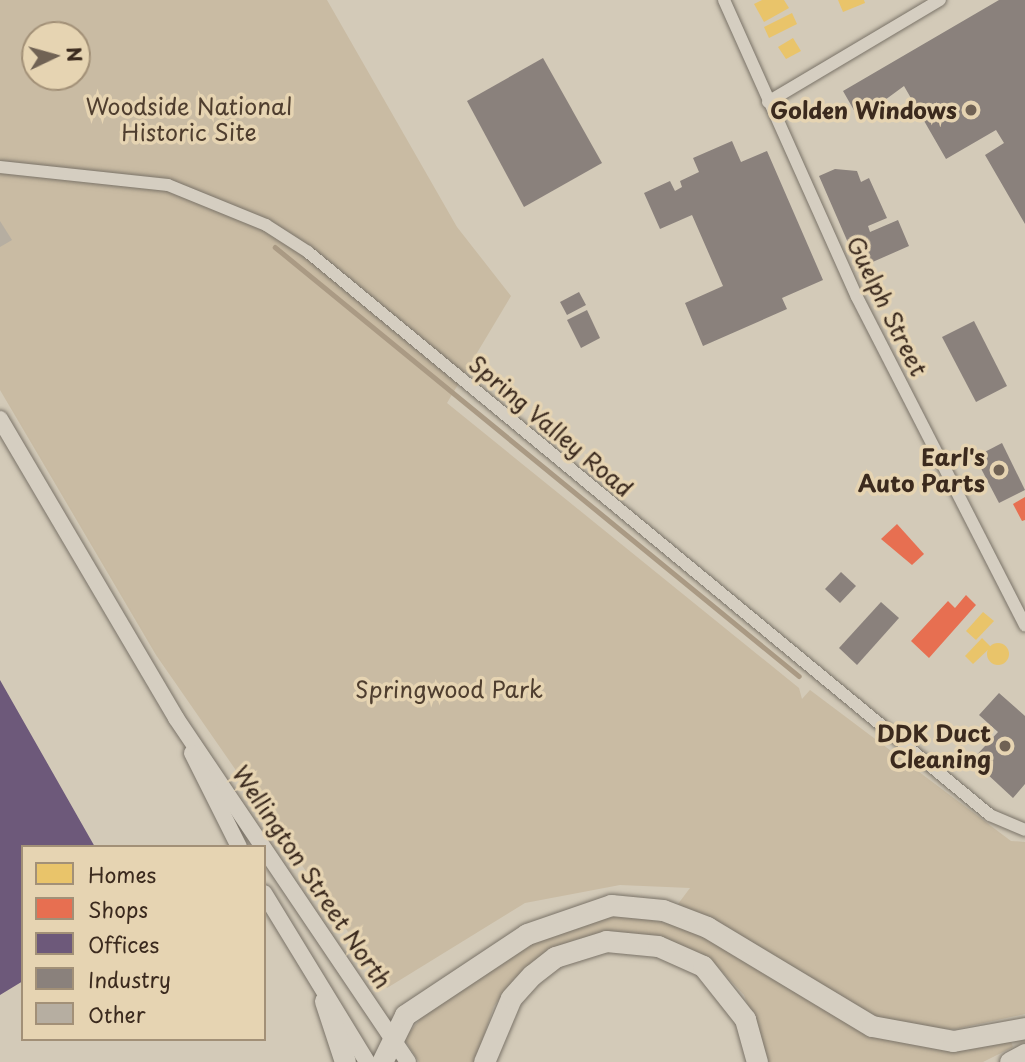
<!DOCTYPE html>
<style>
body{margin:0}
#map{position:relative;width:1025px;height:1062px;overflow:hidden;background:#d3cab8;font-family:"Playpen Sans",sans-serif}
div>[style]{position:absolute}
.green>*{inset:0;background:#c9bba3}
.homes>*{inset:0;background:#e9c46a}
.round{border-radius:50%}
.shops>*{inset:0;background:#e76f51}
.offices>*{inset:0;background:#6d597a}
.industry>*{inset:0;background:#8a817c}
.stream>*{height:4.5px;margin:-2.25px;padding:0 2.25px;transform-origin:2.25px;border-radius:2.25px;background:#aa9a84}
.building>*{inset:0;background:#b6aea1}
.roads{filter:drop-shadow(0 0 2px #7a7368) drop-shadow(0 0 2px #7a7368)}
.street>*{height:12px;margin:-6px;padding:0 6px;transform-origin:6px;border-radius:6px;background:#d5cec1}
.secondary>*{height:16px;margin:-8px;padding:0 8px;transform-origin:8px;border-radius:8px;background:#d5cec1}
.highway>*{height:21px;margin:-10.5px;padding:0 10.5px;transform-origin:10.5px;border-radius:10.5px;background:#d5cec1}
.dots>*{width:19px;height:19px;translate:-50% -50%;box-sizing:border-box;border:4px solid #e6d4b2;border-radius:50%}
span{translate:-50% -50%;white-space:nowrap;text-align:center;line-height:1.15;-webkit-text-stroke:7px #e6d4b2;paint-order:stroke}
.park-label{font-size:23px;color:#4f3e2f}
.poi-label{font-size:23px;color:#3b2a1e;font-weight:700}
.right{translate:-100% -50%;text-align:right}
.street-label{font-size:23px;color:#3b2a1e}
.legend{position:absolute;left:21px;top:845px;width:245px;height:196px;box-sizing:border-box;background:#e6d4b2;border:2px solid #a29077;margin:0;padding:9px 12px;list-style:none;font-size:21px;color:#3b2a1e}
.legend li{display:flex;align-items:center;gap:14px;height:35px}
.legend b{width:35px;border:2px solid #a29077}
.north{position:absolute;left:21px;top:21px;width:70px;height:70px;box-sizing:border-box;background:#e6d4b2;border:2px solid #a29077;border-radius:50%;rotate:85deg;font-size:19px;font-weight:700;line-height:28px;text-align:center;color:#3b2a1e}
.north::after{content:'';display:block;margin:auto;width:24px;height:32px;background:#706254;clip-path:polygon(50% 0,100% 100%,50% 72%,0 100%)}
</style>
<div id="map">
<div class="green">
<i style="clip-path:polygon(evenodd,0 0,327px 0,457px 227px,511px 296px,447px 403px,799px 688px,802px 699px,810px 690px,1011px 841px,1025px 842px,1025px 1014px,956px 1029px,914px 1028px,881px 1019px,678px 904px,690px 888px,620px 885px,525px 903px,387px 988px,156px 655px,0 390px,0 0,35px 35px,77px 35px,77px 77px,35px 77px,35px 35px)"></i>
<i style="clip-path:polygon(613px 913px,693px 928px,884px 1037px,944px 1047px,1010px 1038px,1013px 1047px,983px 1062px,769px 1062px,744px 995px,713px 962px,661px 937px,607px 933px,574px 940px,515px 978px,494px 1006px,475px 1062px,419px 1062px,404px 1039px,425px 1013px,525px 942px)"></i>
</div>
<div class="homes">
<i style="clip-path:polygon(762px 0,784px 0,789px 8px,764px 22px,754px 4px)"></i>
<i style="clip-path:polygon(838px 0,864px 0,865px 3px,843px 12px)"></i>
<i style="clip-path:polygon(792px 13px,797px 24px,769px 38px,764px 27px)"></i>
<i style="clip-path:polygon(793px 38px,801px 51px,786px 59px,778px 47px)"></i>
<i style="clip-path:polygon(983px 612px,994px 621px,976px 640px,966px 631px)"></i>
<i style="clip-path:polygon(982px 638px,991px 647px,973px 664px,965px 656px)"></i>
<i class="round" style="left:987px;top:643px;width:22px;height:22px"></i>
</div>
<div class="shops">
<i style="clip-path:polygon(1025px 497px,1025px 520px,1022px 521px,1013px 504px)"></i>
<i style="clip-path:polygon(897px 524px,924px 554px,912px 565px,881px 539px)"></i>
<i style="clip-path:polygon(966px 595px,976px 605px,929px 658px,911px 641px,948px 601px,955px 608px)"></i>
</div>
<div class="offices">
<i style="clip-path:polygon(0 680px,95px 847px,23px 847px,23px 981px,0 995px)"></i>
</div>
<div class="industry">
<i style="clip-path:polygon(999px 0,1025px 0,1025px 224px,985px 155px,1004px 143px,996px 130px,946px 159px,904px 86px,859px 119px,843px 91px)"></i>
<i style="clip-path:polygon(543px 58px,602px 163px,524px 207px,467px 101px)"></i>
<i style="clip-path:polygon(732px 141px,741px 162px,767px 151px,823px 280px,782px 298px,787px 309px,703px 346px,685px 303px,723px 286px,692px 215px,660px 229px,644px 193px,670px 181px,675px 191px,682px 187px,680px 181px,699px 172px,693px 158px)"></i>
<i style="clip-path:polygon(835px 169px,857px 171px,861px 182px,869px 178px,887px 218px,868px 226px,870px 232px,898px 220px,909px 246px,859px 268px,819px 176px)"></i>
<i style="clip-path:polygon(579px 292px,586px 305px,567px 315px,560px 302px)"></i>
<i style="clip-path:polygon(587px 310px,600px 338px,581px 348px,567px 320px)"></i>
<i style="clip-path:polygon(974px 321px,1007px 386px,976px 402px,942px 337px)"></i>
<i style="clip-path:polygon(1002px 443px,1025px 490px,999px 503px,975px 457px)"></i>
<i style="clip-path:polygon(841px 572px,856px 586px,840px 603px,825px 589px)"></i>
<i style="clip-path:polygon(881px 602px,899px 618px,857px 665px,839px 648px)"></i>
<i style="clip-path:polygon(999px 693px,1025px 716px,1025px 784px,1013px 798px,972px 760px,998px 732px,979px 715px)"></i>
</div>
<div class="stream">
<i style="left:275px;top:247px;width:677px;rotate:39.31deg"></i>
</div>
<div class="building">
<i style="clip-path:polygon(0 221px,12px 240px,0 247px)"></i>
</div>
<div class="roads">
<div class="street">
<i style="left:724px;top:0;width:325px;rotate:65.9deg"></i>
<i style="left:857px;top:297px;width:369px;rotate:62.9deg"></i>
<i style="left:768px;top:102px;width:200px;rotate:-30.7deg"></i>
<i style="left:0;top:167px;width:169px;rotate:6.1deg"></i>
<i style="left:168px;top:185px;width:106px;rotate:22.2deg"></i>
<i style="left:266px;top:225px;width:50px;rotate:32.7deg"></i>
<i style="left:308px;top:252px;width:884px;rotate:39.54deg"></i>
<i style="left:990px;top:815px;width:38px;rotate:23deg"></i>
</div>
<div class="secondary">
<i style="left:0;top:419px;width:347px;rotate:59.5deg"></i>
<i style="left:176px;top:718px;width:415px;rotate:56deg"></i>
<i style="left:192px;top:753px;width:105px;rotate:63.4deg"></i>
<i style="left:264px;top:893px;width:198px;rotate:58.6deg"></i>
</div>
<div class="highway">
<i style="left:325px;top:1001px;width:64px;rotate:71.8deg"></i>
<i style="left:382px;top:1062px;width:52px;rotate:-63.9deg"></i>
<i style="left:405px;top:1015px;width:146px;rotate:-33.6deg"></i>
<i style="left:527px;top:934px;width:89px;rotate:-19deg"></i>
<i style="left:611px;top:905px;width:52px;rotate:5.5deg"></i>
<i style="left:663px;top:910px;width:47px;rotate:21.1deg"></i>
<i style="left:707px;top:927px;width:192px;rotate:31deg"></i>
<i style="left:872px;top:1026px;width:82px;rotate:10.5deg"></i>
<i style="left:953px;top:1041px;width:73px;rotate:-10.2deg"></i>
<i style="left:484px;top:1062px;width:69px;rotate:-67.1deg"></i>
<i style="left:511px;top:998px;width:31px;rotate:-48deg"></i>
<i style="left:532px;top:975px;width:29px;rotate:-38deg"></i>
<i style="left:555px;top:957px;width:53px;rotate:-17.4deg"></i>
<i style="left:606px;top:941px;width:52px;rotate:5.5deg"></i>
<i style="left:658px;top:946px;width:49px;rotate:24deg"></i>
<i style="left:703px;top:966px;width:68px;rotate:51.6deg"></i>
<i style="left:745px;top:1019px;width:45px;rotate:74.4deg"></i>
<i style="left:1010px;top:1062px;width:17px;rotate:-28deg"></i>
</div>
</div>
<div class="dots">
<i style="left:971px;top:110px;background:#706254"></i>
<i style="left:999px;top:470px;background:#706254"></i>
<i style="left:1005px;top:746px;background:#706254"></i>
</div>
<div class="park-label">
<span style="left:189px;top:119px">Woodside National<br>Historic Site</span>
<span style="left:449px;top:689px">Springwood Park</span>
</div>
<div class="poi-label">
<span class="right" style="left:957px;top:110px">Golden Windows</span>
<span class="right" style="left:985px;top:470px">Earl's<br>Auto Parts</span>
<span class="right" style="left:991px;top:746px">DDK Duct<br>Cleaning</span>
</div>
<div class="street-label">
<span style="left:887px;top:306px;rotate:64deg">Guelph Street</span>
<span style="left:551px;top:426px;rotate:40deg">Spring Valley Road</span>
<span style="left:312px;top:877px;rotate:56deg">Wellington Street North</span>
</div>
<ul class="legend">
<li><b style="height:19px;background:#e9c46a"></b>Homes</li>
<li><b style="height:19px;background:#e76f51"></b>Shops</li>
<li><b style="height:19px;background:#6d597a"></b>Offices</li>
<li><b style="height:19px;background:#8a817c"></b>Industry</li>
<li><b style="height:19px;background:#b6aea1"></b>Other</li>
</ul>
<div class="north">N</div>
</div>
